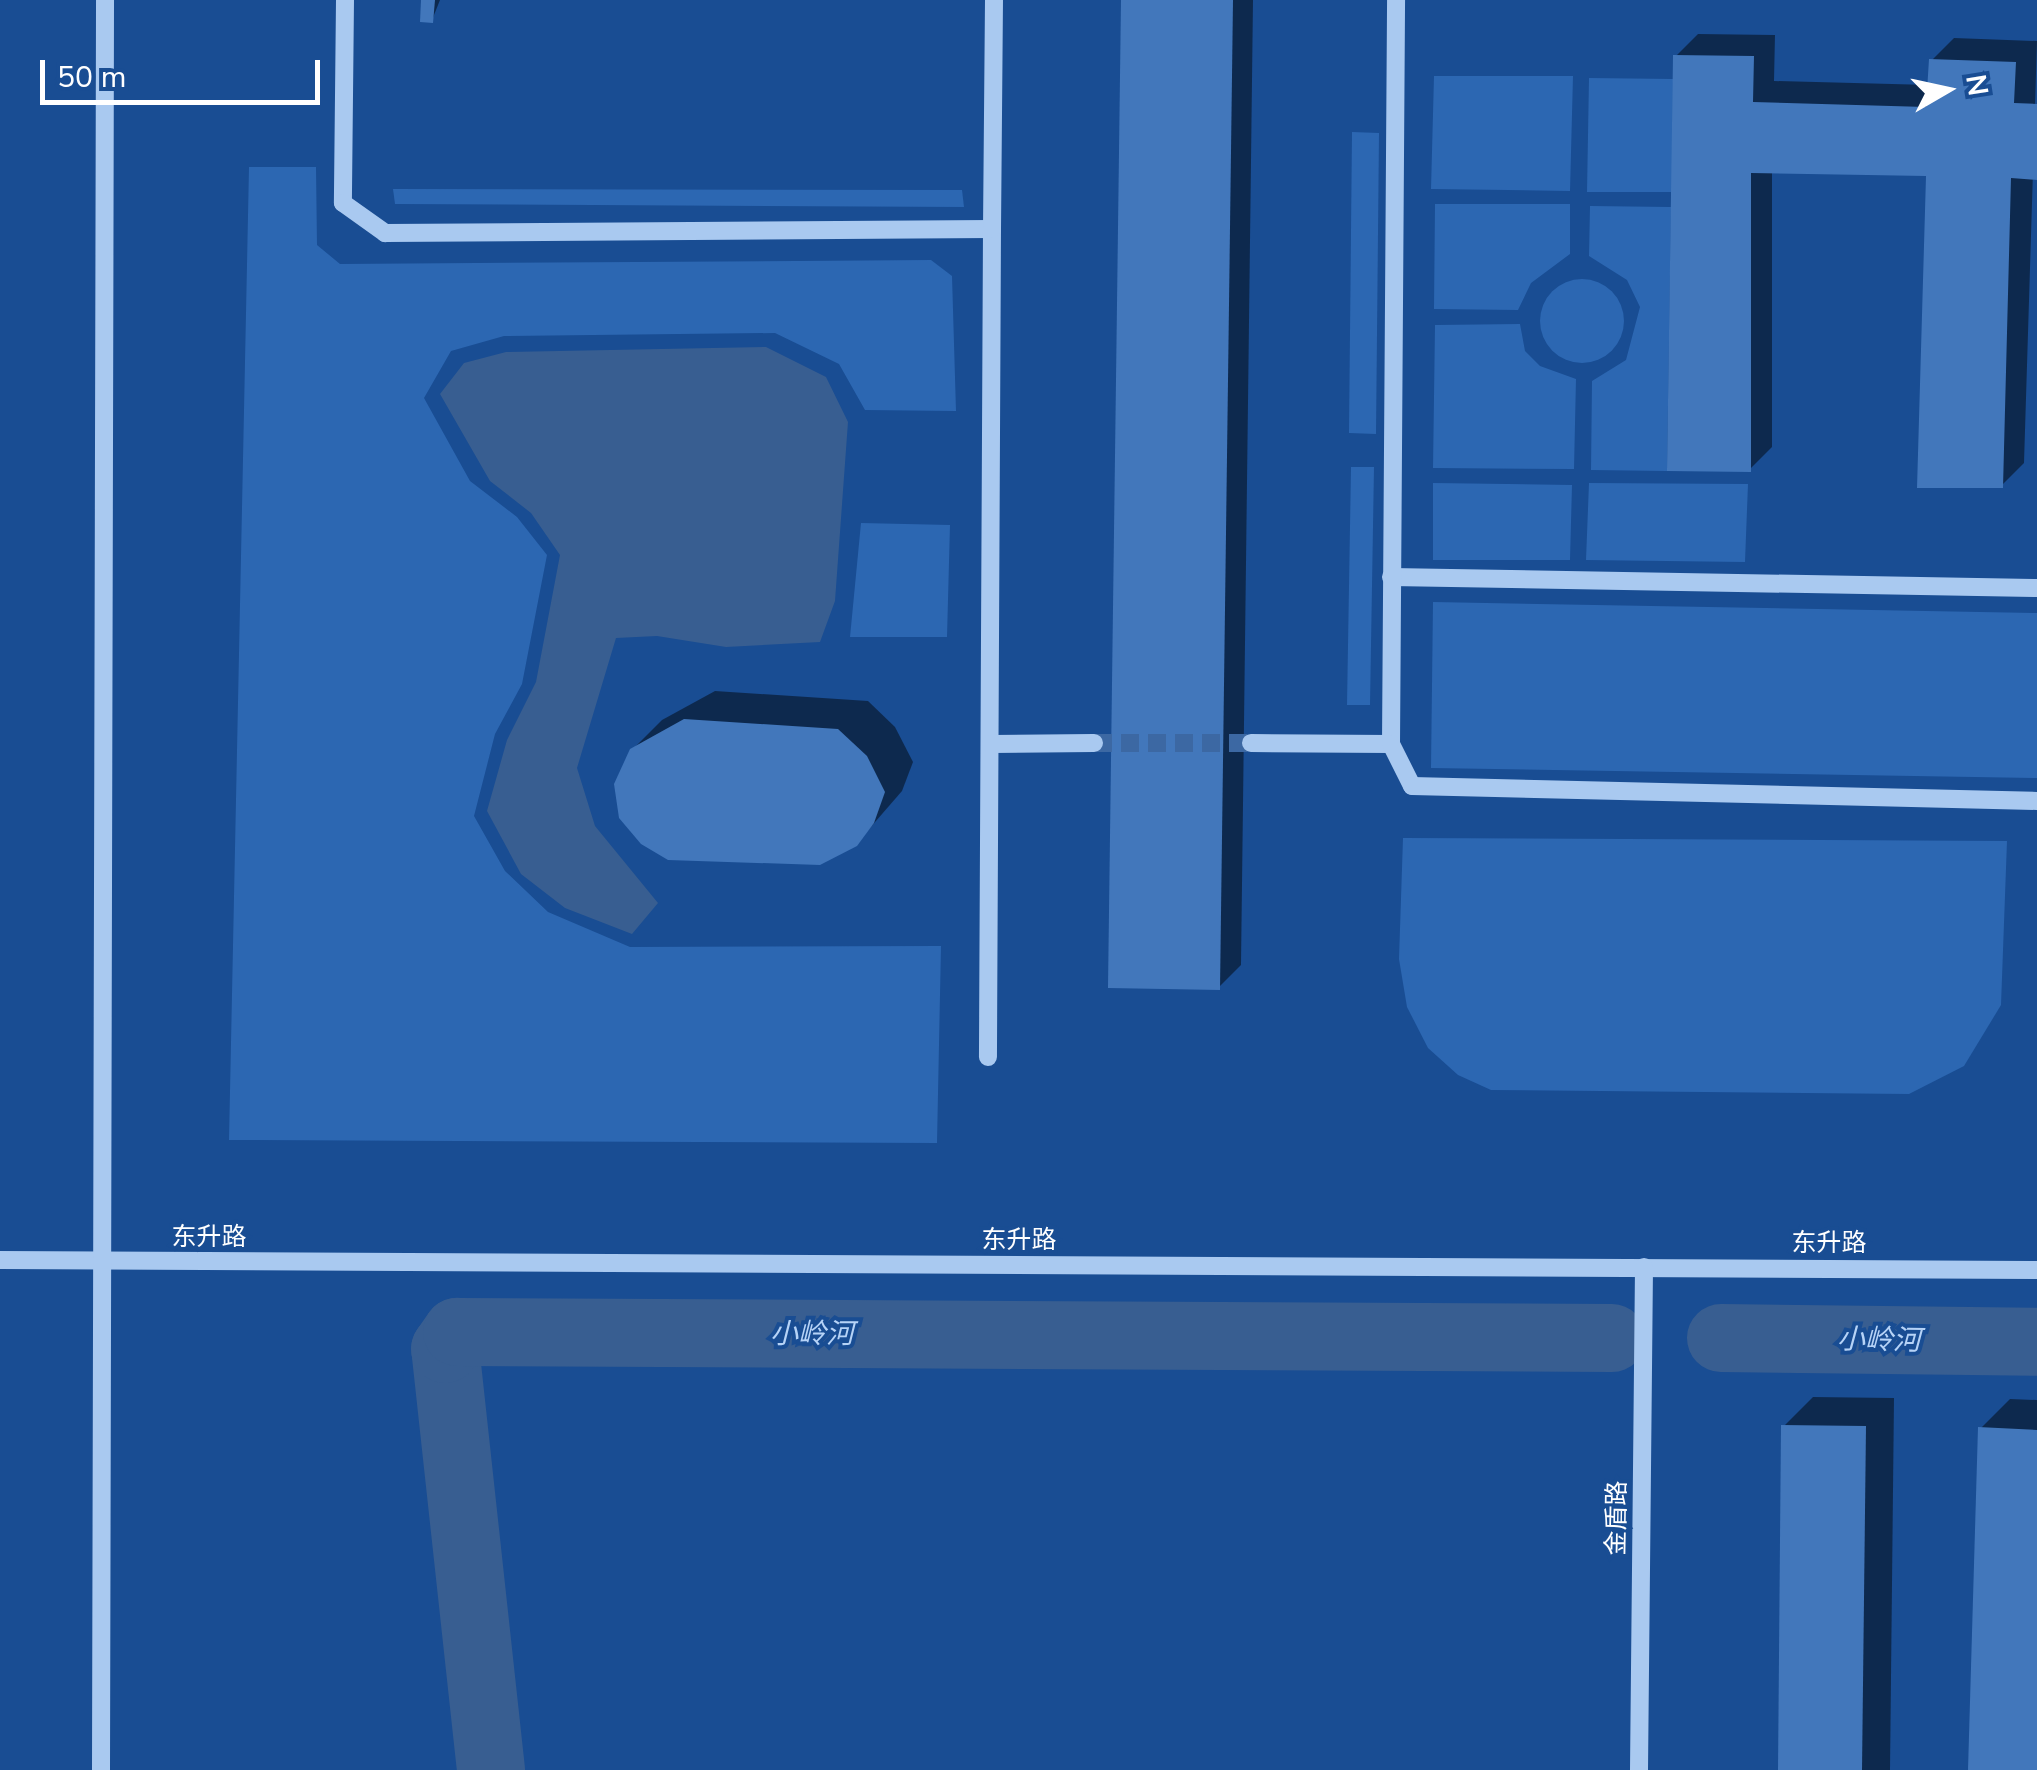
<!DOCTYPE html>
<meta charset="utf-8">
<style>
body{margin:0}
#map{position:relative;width:2037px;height:1770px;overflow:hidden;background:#194d93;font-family:"Nunito Sans","Noto Sans SC",sans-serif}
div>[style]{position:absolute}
.green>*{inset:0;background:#2c67b2}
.round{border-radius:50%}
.water>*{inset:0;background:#385e91}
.shadow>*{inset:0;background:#0007}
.river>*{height:68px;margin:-34px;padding:0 34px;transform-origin:34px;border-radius:34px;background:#385e91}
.building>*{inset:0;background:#4277bb}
.minor-tunnel>*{height:18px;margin-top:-9px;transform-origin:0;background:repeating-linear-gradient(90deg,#3c68a3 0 18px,transparent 0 27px)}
.minor>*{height:18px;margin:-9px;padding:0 9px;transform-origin:9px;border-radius:9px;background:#a9c9f0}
span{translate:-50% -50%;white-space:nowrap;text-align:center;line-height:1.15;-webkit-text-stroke:8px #194d93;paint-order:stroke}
.street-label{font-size:25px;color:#fff}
.water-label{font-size:28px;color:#b6d3f7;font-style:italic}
.north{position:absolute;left:1897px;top:40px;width:100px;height:100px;-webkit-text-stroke:8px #194d93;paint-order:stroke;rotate:81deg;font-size:28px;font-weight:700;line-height:40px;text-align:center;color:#fff}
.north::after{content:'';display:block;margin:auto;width:35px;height:45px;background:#fff;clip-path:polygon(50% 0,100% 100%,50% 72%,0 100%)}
.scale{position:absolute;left:40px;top:60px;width:280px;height:45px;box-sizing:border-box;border:5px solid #fff;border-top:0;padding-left:12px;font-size:30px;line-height:35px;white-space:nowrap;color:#fff;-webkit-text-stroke:8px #194d93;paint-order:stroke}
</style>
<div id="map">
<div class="green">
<i style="clip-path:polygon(1434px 76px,1573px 76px,1570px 191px,1431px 189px)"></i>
<i style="clip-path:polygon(1589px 78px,1673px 79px,1672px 192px,1587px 192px)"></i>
<i style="clip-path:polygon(1352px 132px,1379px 133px,1376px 434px,1349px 433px)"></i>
<i style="clip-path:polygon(249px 167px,316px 167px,317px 245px,340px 264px,931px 260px,952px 276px,956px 411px,865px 410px,839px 364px,775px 333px,504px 336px,451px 351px,424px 398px,470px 481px,517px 517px,547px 555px,522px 684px,495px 734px,474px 816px,505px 871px,548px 912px,630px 947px,941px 946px,937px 1143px,229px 1140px)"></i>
<i style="clip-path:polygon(393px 189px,962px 190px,964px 207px,395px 204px)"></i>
<i style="clip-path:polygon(1435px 204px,1570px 204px,1570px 254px,1531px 283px,1518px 310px,1434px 309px)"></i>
<i style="clip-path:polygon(1590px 206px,1671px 207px,1667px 471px,1591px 470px,1592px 381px,1626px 360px,1640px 307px,1627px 280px,1589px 256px)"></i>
<i class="round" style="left:1540px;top:279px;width:84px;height:84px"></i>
<i style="clip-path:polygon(1520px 324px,1525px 351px,1540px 366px,1576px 379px,1574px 469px,1433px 468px,1435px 325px)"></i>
<i style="clip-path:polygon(1351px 467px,1374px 467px,1370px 705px,1347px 705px)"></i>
<i style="clip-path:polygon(1433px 483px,1572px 485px,1570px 560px,1433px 560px)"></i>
<i style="clip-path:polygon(1589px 483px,1748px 484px,1745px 562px,1586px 560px)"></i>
<i style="clip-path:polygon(861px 523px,950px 525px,947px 637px,850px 637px)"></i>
<i style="clip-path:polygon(1433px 602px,2037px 613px,2037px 778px,1431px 768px)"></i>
<i style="clip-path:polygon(1403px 838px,2007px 841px,2001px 1005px,1964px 1066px,1909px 1094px,1491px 1090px,1458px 1075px,1428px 1048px,1407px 1007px,1399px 959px)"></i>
</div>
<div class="water">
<i style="clip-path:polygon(766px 347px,826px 377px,848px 422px,835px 601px,820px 642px,726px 647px,657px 636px,616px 638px,577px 768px,595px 826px,658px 903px,632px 934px,565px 908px,521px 874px,487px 811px,507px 740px,536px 682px,560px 555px,531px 513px,490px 481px,440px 394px,464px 363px,506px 352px)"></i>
</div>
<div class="shadow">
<i style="clip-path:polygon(424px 0,440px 0,432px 20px)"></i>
<i style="clip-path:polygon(1123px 0,1253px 0,1241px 965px,1219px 987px)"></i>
<i style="clip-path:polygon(1698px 34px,1775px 35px,1774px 81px,1930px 85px,1932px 60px,1954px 38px,2037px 41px,2024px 463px,2002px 485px,1928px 174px,1772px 171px,1772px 447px,1750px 469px,1676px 56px)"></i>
<i style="clip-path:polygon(715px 691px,868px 701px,895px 727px,913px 762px,902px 791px,856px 844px,632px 750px,662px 720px)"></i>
<i style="clip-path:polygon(1813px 1397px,1894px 1398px,1890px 1770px,1780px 1770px,1784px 1426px)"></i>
<i style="clip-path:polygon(2010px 1399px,2037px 1400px,2037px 1770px,1971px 1770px,1981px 1428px)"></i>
</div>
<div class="river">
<i style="left:1721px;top:1338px;width:316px;rotate:0.7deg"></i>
<i style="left:491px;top:1770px;width:424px;rotate:-96.2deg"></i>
<i style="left:445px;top:1349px;width:21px;rotate:-55deg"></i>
<i style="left:457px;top:1332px;width:1155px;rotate:0.3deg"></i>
</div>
<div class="building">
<i style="clip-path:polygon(421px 0,435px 0,433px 23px,420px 22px)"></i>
<i style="clip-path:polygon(1121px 0,1233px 0,1220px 990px,1108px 988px)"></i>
<i style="clip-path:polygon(1673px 55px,1754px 56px,1753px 102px,1926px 107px,1929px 59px,2016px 62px,2014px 103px,2037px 104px,2037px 180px,2011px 178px,2003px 488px,1917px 488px,1926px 176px,1751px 173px,1751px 472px,1667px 471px)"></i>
<i style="clip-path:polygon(684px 719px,838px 729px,867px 756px,885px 792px,874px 823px,857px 846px,820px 865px,668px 860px,641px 844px,619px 818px,614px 784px,630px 749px)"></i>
<i style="clip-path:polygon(1781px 1425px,1866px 1426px,1862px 1770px,1778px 1770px)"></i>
<i style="clip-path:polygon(1978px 1427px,2037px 1430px,2037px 1770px,1968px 1770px)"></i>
</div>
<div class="minor-tunnel">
<i style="left:1094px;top:743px;width:157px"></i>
</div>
<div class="minor">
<i style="left:345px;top:0;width:203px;rotate:90.6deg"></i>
<i style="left:343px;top:203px;width:52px;rotate:35.5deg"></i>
<i style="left:385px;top:233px;width:607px;rotate:-0.38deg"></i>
<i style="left:992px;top:229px;width:828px;rotate:90.28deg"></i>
<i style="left:992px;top:229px;width:229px;rotate:-89.5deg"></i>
<i style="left:1391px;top:577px;width:646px;rotate:0.98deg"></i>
<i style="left:1251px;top:743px;width:140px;rotate:0.4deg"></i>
<i style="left:1391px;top:744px;width:744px;rotate:-89.61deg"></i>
<i style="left:991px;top:744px;width:103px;rotate:-0.6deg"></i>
<i style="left:1391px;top:744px;width:47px;rotate:63.4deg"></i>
<i style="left:1412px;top:786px;width:625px;rotate:1.37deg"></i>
<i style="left:0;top:1260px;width:2037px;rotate:0.28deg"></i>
<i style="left:101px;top:1770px;width:1770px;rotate:-89.87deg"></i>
<i style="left:1639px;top:1770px;width:503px;rotate:-89.43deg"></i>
</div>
<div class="street-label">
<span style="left:209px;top:1237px">东升路</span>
<span style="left:1019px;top:1240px">东升路</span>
<span style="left:1829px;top:1243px">东升路</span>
<span style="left:1617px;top:1518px;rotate:-89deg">金盾路</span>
</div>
<div class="water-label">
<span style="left:812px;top:1334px">小岭河</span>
<span style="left:1879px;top:1340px;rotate:1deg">小岭河</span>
</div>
<div class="north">N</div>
<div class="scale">50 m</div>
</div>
